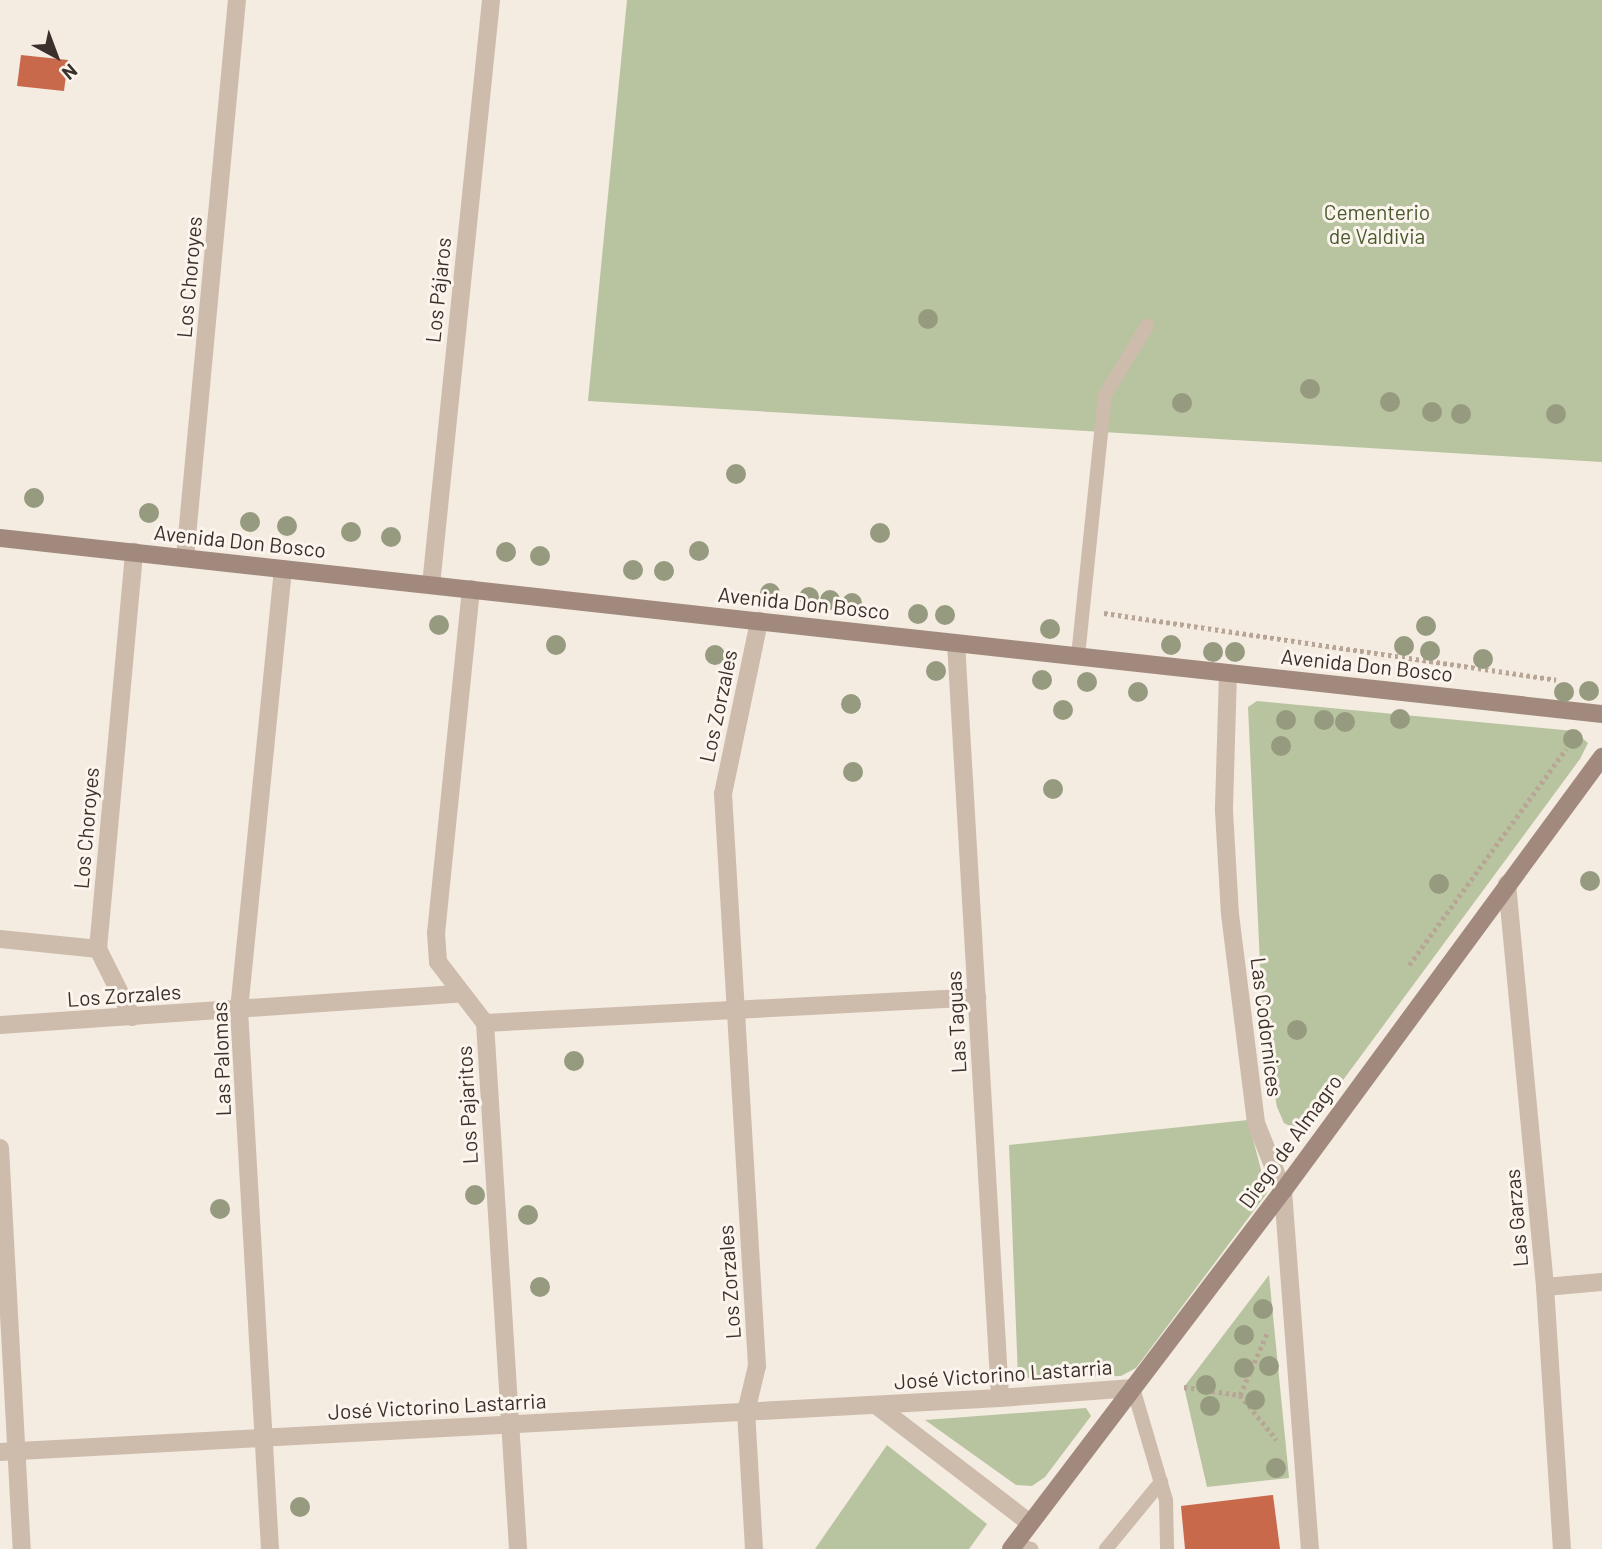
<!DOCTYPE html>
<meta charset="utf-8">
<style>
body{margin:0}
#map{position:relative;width:1602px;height:1549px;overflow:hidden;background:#f4ebe1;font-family:Barlow,sans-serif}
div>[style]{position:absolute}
.green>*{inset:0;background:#b8c4a0}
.building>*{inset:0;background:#c8694b}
.path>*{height:4.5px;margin-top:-2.25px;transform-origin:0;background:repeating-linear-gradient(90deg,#b9a596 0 3.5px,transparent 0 7px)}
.lane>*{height:14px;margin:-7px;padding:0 7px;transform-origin:7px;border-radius:7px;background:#cdbbac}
.street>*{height:18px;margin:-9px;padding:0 9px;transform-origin:9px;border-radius:9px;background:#cdbbac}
.secondary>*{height:18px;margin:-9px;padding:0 9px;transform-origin:9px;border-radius:9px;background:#a18a7d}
.trees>*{width:20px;height:20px;margin:-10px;border-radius:50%;background:#969b7f}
span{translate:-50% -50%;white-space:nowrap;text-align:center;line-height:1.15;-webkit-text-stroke:6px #fbf5ee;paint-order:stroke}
.park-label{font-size:21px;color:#4a5a2e}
.street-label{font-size:21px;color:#3b302b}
.north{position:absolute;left:21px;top:21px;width:70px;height:70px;-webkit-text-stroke:5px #fbf5ee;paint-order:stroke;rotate:139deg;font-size:19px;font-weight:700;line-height:28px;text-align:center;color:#3b302b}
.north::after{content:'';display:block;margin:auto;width:24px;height:32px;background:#3b302b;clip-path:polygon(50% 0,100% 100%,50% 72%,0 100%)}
</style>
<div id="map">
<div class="green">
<i style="clip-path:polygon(627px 0,1602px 0,1602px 462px,588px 401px)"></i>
<i style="clip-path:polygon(1257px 701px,1574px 731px,1588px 743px,1580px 759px,1304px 1133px,1284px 1123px,1277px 1107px,1263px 1028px,1248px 707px)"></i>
<i style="clip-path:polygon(1248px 1120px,1267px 1193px,1136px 1368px,1121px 1376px,1018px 1378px,1009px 1145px)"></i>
<i style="clip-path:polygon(1269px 1275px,1289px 1478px,1207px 1487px,1184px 1387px)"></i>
<i style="clip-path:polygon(1086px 1408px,1091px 1416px,1045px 1477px,1032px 1486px,1016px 1485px,925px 1420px)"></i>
<i style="clip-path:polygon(887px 1445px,987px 1524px,969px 1549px,815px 1549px)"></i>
</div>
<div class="building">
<i style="clip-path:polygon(21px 55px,68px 60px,64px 91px,17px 86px)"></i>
<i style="clip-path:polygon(1273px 1495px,1280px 1549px,1185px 1549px,1181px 1506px)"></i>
</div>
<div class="path">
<i style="left:1104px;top:613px;width:457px;rotate:8.4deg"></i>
<i style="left:1409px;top:965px;width:267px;rotate:-54deg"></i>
<i style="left:1184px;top:1387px;width:57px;rotate:8.1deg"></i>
<i style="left:1240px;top:1395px;width:58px;rotate:50.6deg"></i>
<i style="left:1240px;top:1395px;width:70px;rotate:-66.4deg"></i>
</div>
<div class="lane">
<i style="left:1078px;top:656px;width:262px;rotate:-84.1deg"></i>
<i style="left:1105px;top:395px;width:81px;rotate:-58.7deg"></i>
<i style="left:1133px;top:1388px;width:117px;rotate:73.6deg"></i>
<i style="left:1166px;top:1500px;width:49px;rotate:88.8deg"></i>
<i style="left:1014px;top:1544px;width:18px;rotate:16deg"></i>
<i style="left:1106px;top:1549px;width:87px;rotate:-50.6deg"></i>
</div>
<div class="street">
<i style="left:185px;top:558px;width:560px;rotate:-84.68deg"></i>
<i style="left:431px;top:585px;width:588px;rotate:-84.14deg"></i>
<i style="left:471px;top:589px;width:346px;rotate:95.8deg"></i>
<i style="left:436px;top:933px;width:29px;rotate:86deg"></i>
<i style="left:438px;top:962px;width:77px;rotate:52.4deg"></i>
<i style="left:485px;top:1023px;width:527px;rotate:86.41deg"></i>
<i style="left:956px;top:643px;width:756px;rotate:86.66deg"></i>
<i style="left:1228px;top:673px;width:138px;rotate:91.7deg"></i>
<i style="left:1224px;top:811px;width:103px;rotate:86.7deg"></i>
<i style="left:1230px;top:914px;width:211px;rotate:82.9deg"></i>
<i style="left:1256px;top:1123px;width:73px;rotate:68.3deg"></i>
<i style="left:1283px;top:1191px;width:359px;rotate:85.7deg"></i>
<i style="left:1507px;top:884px;width:405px;rotate:84.6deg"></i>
<i style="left:1545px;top:1287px;width:263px;rotate:86.3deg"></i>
<i style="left:0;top:939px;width:99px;rotate:5.8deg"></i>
<i style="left:132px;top:1017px;width:76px;rotate:-116.6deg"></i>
<i style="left:98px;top:949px;width:399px;rotate:-84.8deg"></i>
<i style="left:485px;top:1023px;width:493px;rotate:-3deg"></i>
<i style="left:0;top:1025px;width:461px;rotate:-3.9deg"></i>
<i style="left:0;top:1148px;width:402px;rotate:86.9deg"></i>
<i style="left:1545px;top:1287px;width:57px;rotate:-5deg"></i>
<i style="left:876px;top:1405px;width:194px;rotate:37.5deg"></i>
<i style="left:0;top:1452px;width:1001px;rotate:-3.09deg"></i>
<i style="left:1000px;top:1398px;width:133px;rotate:-4.3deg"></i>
<i style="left:270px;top:1549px;width:540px;rotate:-93.29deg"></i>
<i style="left:239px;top:1010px;width:443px;rotate:-84.3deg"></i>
<i style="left:754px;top:1549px;width:137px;rotate:-93.3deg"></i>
<i style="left:746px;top:1412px;width:47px;rotate:-76.6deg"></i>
<i style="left:757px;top:1366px;width:573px;rotate:-93.4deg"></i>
<i style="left:723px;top:794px;width:177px;rotate:-78.2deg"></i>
</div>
<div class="secondary">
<i style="left:0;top:538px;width:1612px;rotate:6.27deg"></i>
<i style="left:1011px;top:1549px;width:450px;rotate:-52.8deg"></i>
<i style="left:1283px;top:1191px;width:539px;rotate:-53.68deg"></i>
</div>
<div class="trees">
<i style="left:928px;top:319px"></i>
<i style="left:1310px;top:389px"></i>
<i style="left:1390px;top:402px"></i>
<i style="left:1182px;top:403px"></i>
<i style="left:1432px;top:412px"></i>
<i style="left:1461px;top:414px"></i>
<i style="left:1556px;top:414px"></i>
<i style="left:736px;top:474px"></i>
<i style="left:34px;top:498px"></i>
<i style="left:149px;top:513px"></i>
<i style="left:250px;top:522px"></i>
<i style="left:287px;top:526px"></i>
<i style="left:351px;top:532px"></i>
<i style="left:880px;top:533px"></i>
<i style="left:391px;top:537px"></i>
<i style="left:699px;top:551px"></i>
<i style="left:506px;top:552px"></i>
<i style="left:540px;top:556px"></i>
<i style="left:633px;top:570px"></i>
<i style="left:664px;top:571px"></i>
<i style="left:770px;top:593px"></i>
<i style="left:809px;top:597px"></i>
<i style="left:830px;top:600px"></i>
<i style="left:852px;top:603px"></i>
<i style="left:918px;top:614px"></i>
<i style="left:945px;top:615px"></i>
<i style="left:439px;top:625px"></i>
<i style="left:1426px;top:626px"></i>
<i style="left:1050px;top:629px"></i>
<i style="left:556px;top:645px"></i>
<i style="left:1171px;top:645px"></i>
<i style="left:1404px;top:646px"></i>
<i style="left:1430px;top:651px"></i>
<i style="left:1213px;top:652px"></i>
<i style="left:1235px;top:652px"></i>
<i style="left:715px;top:655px"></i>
<i style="left:1483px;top:659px"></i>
<i style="left:936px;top:671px"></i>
<i style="left:1042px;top:680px"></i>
<i style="left:1087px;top:682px"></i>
<i style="left:1589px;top:691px"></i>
<i style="left:1138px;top:692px"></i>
<i style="left:1564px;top:692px"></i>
<i style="left:851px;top:704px"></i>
<i style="left:1063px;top:710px"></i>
<i style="left:1400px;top:719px"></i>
<i style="left:1286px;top:720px"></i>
<i style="left:1324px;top:720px"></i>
<i style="left:1345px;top:722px"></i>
<i style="left:1573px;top:739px"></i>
<i style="left:1281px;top:746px"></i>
<i style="left:853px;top:772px"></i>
<i style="left:1053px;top:789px"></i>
<i style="left:1590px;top:881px"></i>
<i style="left:1439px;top:884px"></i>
<i style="left:1297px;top:1030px"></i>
<i style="left:574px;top:1061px"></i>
<i style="left:475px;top:1195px"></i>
<i style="left:220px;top:1209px"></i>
<i style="left:528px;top:1215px"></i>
<i style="left:540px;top:1287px"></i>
<i style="left:1263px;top:1309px"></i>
<i style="left:1244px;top:1335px"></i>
<i style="left:1269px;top:1366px"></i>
<i style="left:1244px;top:1368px"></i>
<i style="left:1206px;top:1385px"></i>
<i style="left:1255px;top:1400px"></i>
<i style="left:1210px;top:1406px"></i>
<i style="left:1276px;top:1468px"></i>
<i style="left:300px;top:1507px"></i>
</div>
<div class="park-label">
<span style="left:1377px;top:224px">Cementerio<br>de Valdivia</span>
</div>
<div class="street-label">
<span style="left:189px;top:277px;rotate:-85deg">Los Choroyes</span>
<span style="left:438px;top:290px;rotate:-84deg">Los Pájaros</span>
<span style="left:240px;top:541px;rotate:6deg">Avenida Don Bosco</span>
<span style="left:804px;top:603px;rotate:6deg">Avenida Don Bosco</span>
<span style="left:1367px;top:665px;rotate:6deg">Avenida Don Bosco</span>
<span style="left:718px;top:706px;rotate:-78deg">Los Zorzales</span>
<span style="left:86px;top:828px;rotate:-85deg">Los Choroyes</span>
<span style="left:124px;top:995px;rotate:-4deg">Los Zorzales</span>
<span style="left:956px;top:1022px;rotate:-93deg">Las Taguas</span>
<span style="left:1267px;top:1027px;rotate:83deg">Las Codornices</span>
<span style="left:221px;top:1059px;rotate:-92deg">Las Palomas</span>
<span style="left:467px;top:1105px;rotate:-93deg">Los Pajaritos</span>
<span style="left:1290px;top:1141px;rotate:-54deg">Diego de Almagro</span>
<span style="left:1516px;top:1218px;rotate:-95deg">Las Garzas</span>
<span style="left:729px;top:1282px;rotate:-94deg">Los Zorzales</span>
<span style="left:1003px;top:1374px;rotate:-4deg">José Victorino Lastarria</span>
<span style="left:437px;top:1406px;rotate:-3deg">José Victorino Lastarria</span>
</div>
<div class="north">N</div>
</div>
